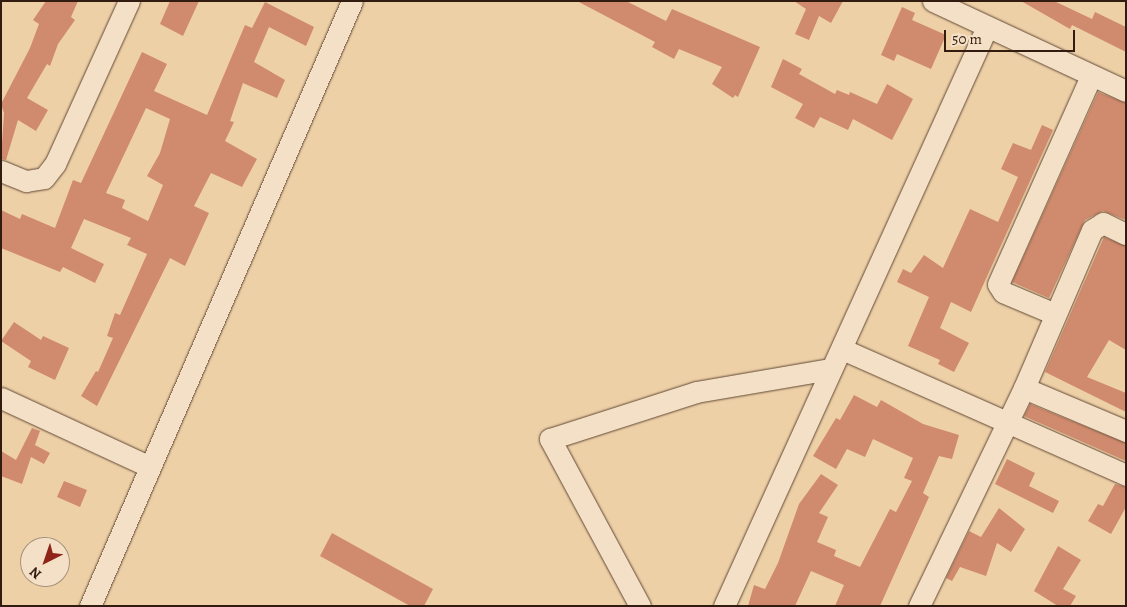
<!DOCTYPE html>
<style>
body{margin:0}
#map{position:relative;width:1127px;height:607px;overflow:hidden;background:#eed0a7;font-family:Alegreya,serif}
div>[style]{position:absolute}
.building>*{inset:0;background:#d08a6d}
.roads{filter:drop-shadow(0 0 1px #614935) drop-shadow(0 0 1px #614935)}
.minor>*{height:21px;margin:-10.5px;padding:0 10.5px;transform-origin:10.5px;border-radius:10.5px;background:#f4e0c6}
span{translate:-50% -50%;white-space:nowrap;text-align:center;line-height:1.15;-webkit-text-stroke:5px #f4e0c6;paint-order:stroke}
.frame{position:absolute;inset:0;border:2px solid #321c0f;pointer-events:none}
.north{position:absolute;left:20px;top:537px;width:50px;height:50px;box-sizing:border-box;background:#f4e0c6;border:1px solid #a6927d;border-radius:50%;rotate:221deg;font-size:14px;font-weight:700;line-height:20px;text-align:center;color:#321c0f}
.north::after{content:'';display:block;margin:auto;width:18px;height:22px;background:#8f2418;clip-path:polygon(50% 0,100% 100%,50% 72%,0 100%)}
.scale{position:absolute;left:944px;top:30px;width:131px;height:22px;box-sizing:border-box;border:2px solid #321c0f;border-top:0;padding-left:6px;font-size:15px;line-height:18px;white-space:nowrap;color:#321c0f;-webkit-text-stroke:4px #f4e0c6;paint-order:stroke}
</style>
<div id="map">
<div class="building">
<i style="clip-path:polygon(46px 1px,78px 1px,71px 17px,75px 20px,58px 44px,50px 66px,47px 64px,27px 98px,48px 110px,36px 131px,18px 120px,6px 160px,1px 159px,4px 113px,1px 104px,30px 48px,39px 24px,33px 20px)"></i>
<i style="clip-path:polygon(170px 1px,199px 1px,183px 36px,160px 24px)"></i>
<i style="clip-path:polygon(577px 1px,626px 1px,666px 21px,672px 9px,760px 47px,738px 97px,735px 95px,733px 98px,712px 84px,722px 67px,679px 49px,674px 59px,652px 47px,655px 42px)"></i>
<i style="clip-path:polygon(794px 1px,843px 1px,831px 23px,819px 16px,809px 40px,795px 34px,806px 9px)"></i>
<i style="clip-path:polygon(1021px 1px,1054px 1px,1092px 19px,1095px 12px,1126px 27px,1126px 52px,1072px 25px,1070px 29px)"></i>
<i style="clip-path:polygon(evenodd,265px 2px,314px 27px,306px 46px,269px 27px,254px 62px,285px 80px,277px 98px,243px 83px,230px 121px,234px 122px,225px 141px,257px 159px,242px 187px,211px 173px,194px 206px,209px 213px,185px 266px,170px 258px,97px 406px,81px 396px,96px 371px,98px 372px,113px 338px,107px 336px,115px 313px,120px 315px,147px 254px,127px 245px,131px 238px,84px 219px,71px 248px,104px 264px,95px 283px,63px 267px,60px 272px,1px 248px,1px 210px,20px 219px,22px 214px,55px 228px,73px 180px,81px 183px,142px 52px,167px 64px,154px 91px,207px 115px,245px 25px,252px 28px,265px 2px,146px 108px,170px 119px,160px 153px,147px 176px,163px 185px,148px 221px,122px 208px,125px 200px,106px 193px,146px 108px)"></i>
<i style="clip-path:polygon(902px 7px,915px 13px,912px 20px,946px 35px,931px 69px,897px 54px,894px 61px,881px 55px)"></i>
<i style="clip-path:polygon(783px 59px,802px 69px,799px 74px,835px 94px,837px 90px,849px 95px,850px 92px,877px 104px,887px 84px,913px 99px,892px 140px,853px 119px,848px 130px,820px 117px,814px 128px,795px 118px,803px 104px,771px 87px)"></i>
<i style="clip-path:polygon(1098px 92px,1126px 103px,1126px 220px,1103px 211px,1085px 220px,1049px 298px,1012px 282px)"></i>
<i style="clip-path:polygon(1042px 125px,1053px 130px,971px 312px,951px 302px,940px 328px,969px 343px,954px 372px,938px 364px,940px 360px,908px 346px,929px 297px,897px 282px,903px 269px,911px 273px,924px 255px,943px 268px,970px 209px,998px 222px,1018px 177px,1001px 169px,1013px 143px,1031px 150px)"></i>
<i style="clip-path:polygon(1104px 237px,1126px 246px,1126px 350px,1109px 340px,1087px 377px,1126px 393px,1126px 412px,1045px 372px)"></i>
<i style="clip-path:polygon(14px 322px,41px 340px,43px 336px,69px 348px,55px 380px,28px 367px,31px 361px,1px 341px)"></i>
<i style="clip-path:polygon(854px 395px,877px 407px,881px 400px,923px 424px,959px 435px,952px 459px,939px 456px,923px 493px,929px 497px,880px 606px,835px 606px,844px 585px,811px 571px,795px 606px,748px 606px,754px 585px,765px 589px,778px 563px,799px 504px,821px 474px,838px 485px,819px 513px,828px 517px,817px 542px,836px 550px,834px 556px,860px 567px,890px 509px,896px 512px,912px 481px,904px 478px,913px 458px,873px 439px,865px 457px,847px 449px,836px 469px,813px 456px,836px 418px,840px 420px)"></i>
<i style="clip-path:polygon(1030px 404px,1126px 443px,1126px 461px,1024px 416px)"></i>
<i style="clip-path:polygon(32px 428px,40px 431px,35px 445px,50px 453px,44px 464px,31px 457px,22px 484px,1px 476px,1px 451px,16px 460px)"></i>
<i style="clip-path:polygon(1007px 459px,1035px 473px,1029px 486px,1059px 501px,1053px 513px,995px 484px)"></i>
<i style="clip-path:polygon(64px 481px,87px 490px,80px 507px,57px 497px)"></i>
<i style="clip-path:polygon(1115px 484px,1126px 487px,1126px 507px,1111px 534px,1088px 521px,1098px 504px,1103px 506px)"></i>
<i style="clip-path:polygon(999px 508px,1025px 529px,1011px 552px,997px 543px,986px 576px,960px 567px,952px 581px,946px 578px,969px 531px,981px 537px)"></i>
<i style="clip-path:polygon(332px 533px,433px 589px,424px 606px,410px 606px,320px 556px)"></i>
<i style="clip-path:polygon(1058px 546px,1081px 560px,1063px 589px,1076px 596px,1070px 606px,1058px 606px,1034px 591px)"></i>
</div>
<div class="roads">
<div class="minor">
<i style="left:933px;top:1px;width:213px;rotate:25deg"></i>
<i style="left:1px;top:171px;width:27px;rotate:22deg"></i>
<i style="left:26px;top:181px;width:18px;rotate:-9deg"></i>
<i style="left:44px;top:178px;width:18px;rotate:-52deg"></i>
<i style="left:55px;top:164px;width:179px;rotate:-65.6deg"></i>
<i style="left:1055px;top:314px;width:56px;rotate:-157.1deg"></i>
<i style="left:1003px;top:292px;width:9px;rotate:-122deg"></i>
<i style="left:998px;top:284px;width:228px;rotate:-65.9deg"></i>
<i style="left:842px;top:349px;width:311px;rotate:23.9deg"></i>
<i style="left:1024px;top:388px;width:111px;rotate:22.9deg"></i>
<i style="left:1px;top:398px;width:164px;rotate:24.8deg"></i>
<i style="left:90px;top:606px;width:659px;rotate:-66.58deg"></i>
<i style="left:640px;top:606px;width:190px;rotate:-118.3deg"></i>
<i style="left:550px;top:439px;width:153px;rotate:-17.8deg"></i>
<i style="left:696px;top:392px;width:137px;rotate:-9.7deg"></i>
<i style="left:724px;top:606px;width:636px;rotate:-65.57deg"></i>
<i style="left:919px;top:606px;width:242px;rotate:-64.3deg"></i>
<i style="left:1024px;top:388px;width:172px;rotate:-66.7deg"></i>
<i style="left:1092px;top:230px;width:13px;rotate:-32deg"></i>
<i style="left:1103px;top:223px;width:25px;rotate:26deg"></i>
</div>
</div>
<div class="frame"></div>
<div class="north">N</div>
<div class="scale">50 m</div>
</div>
